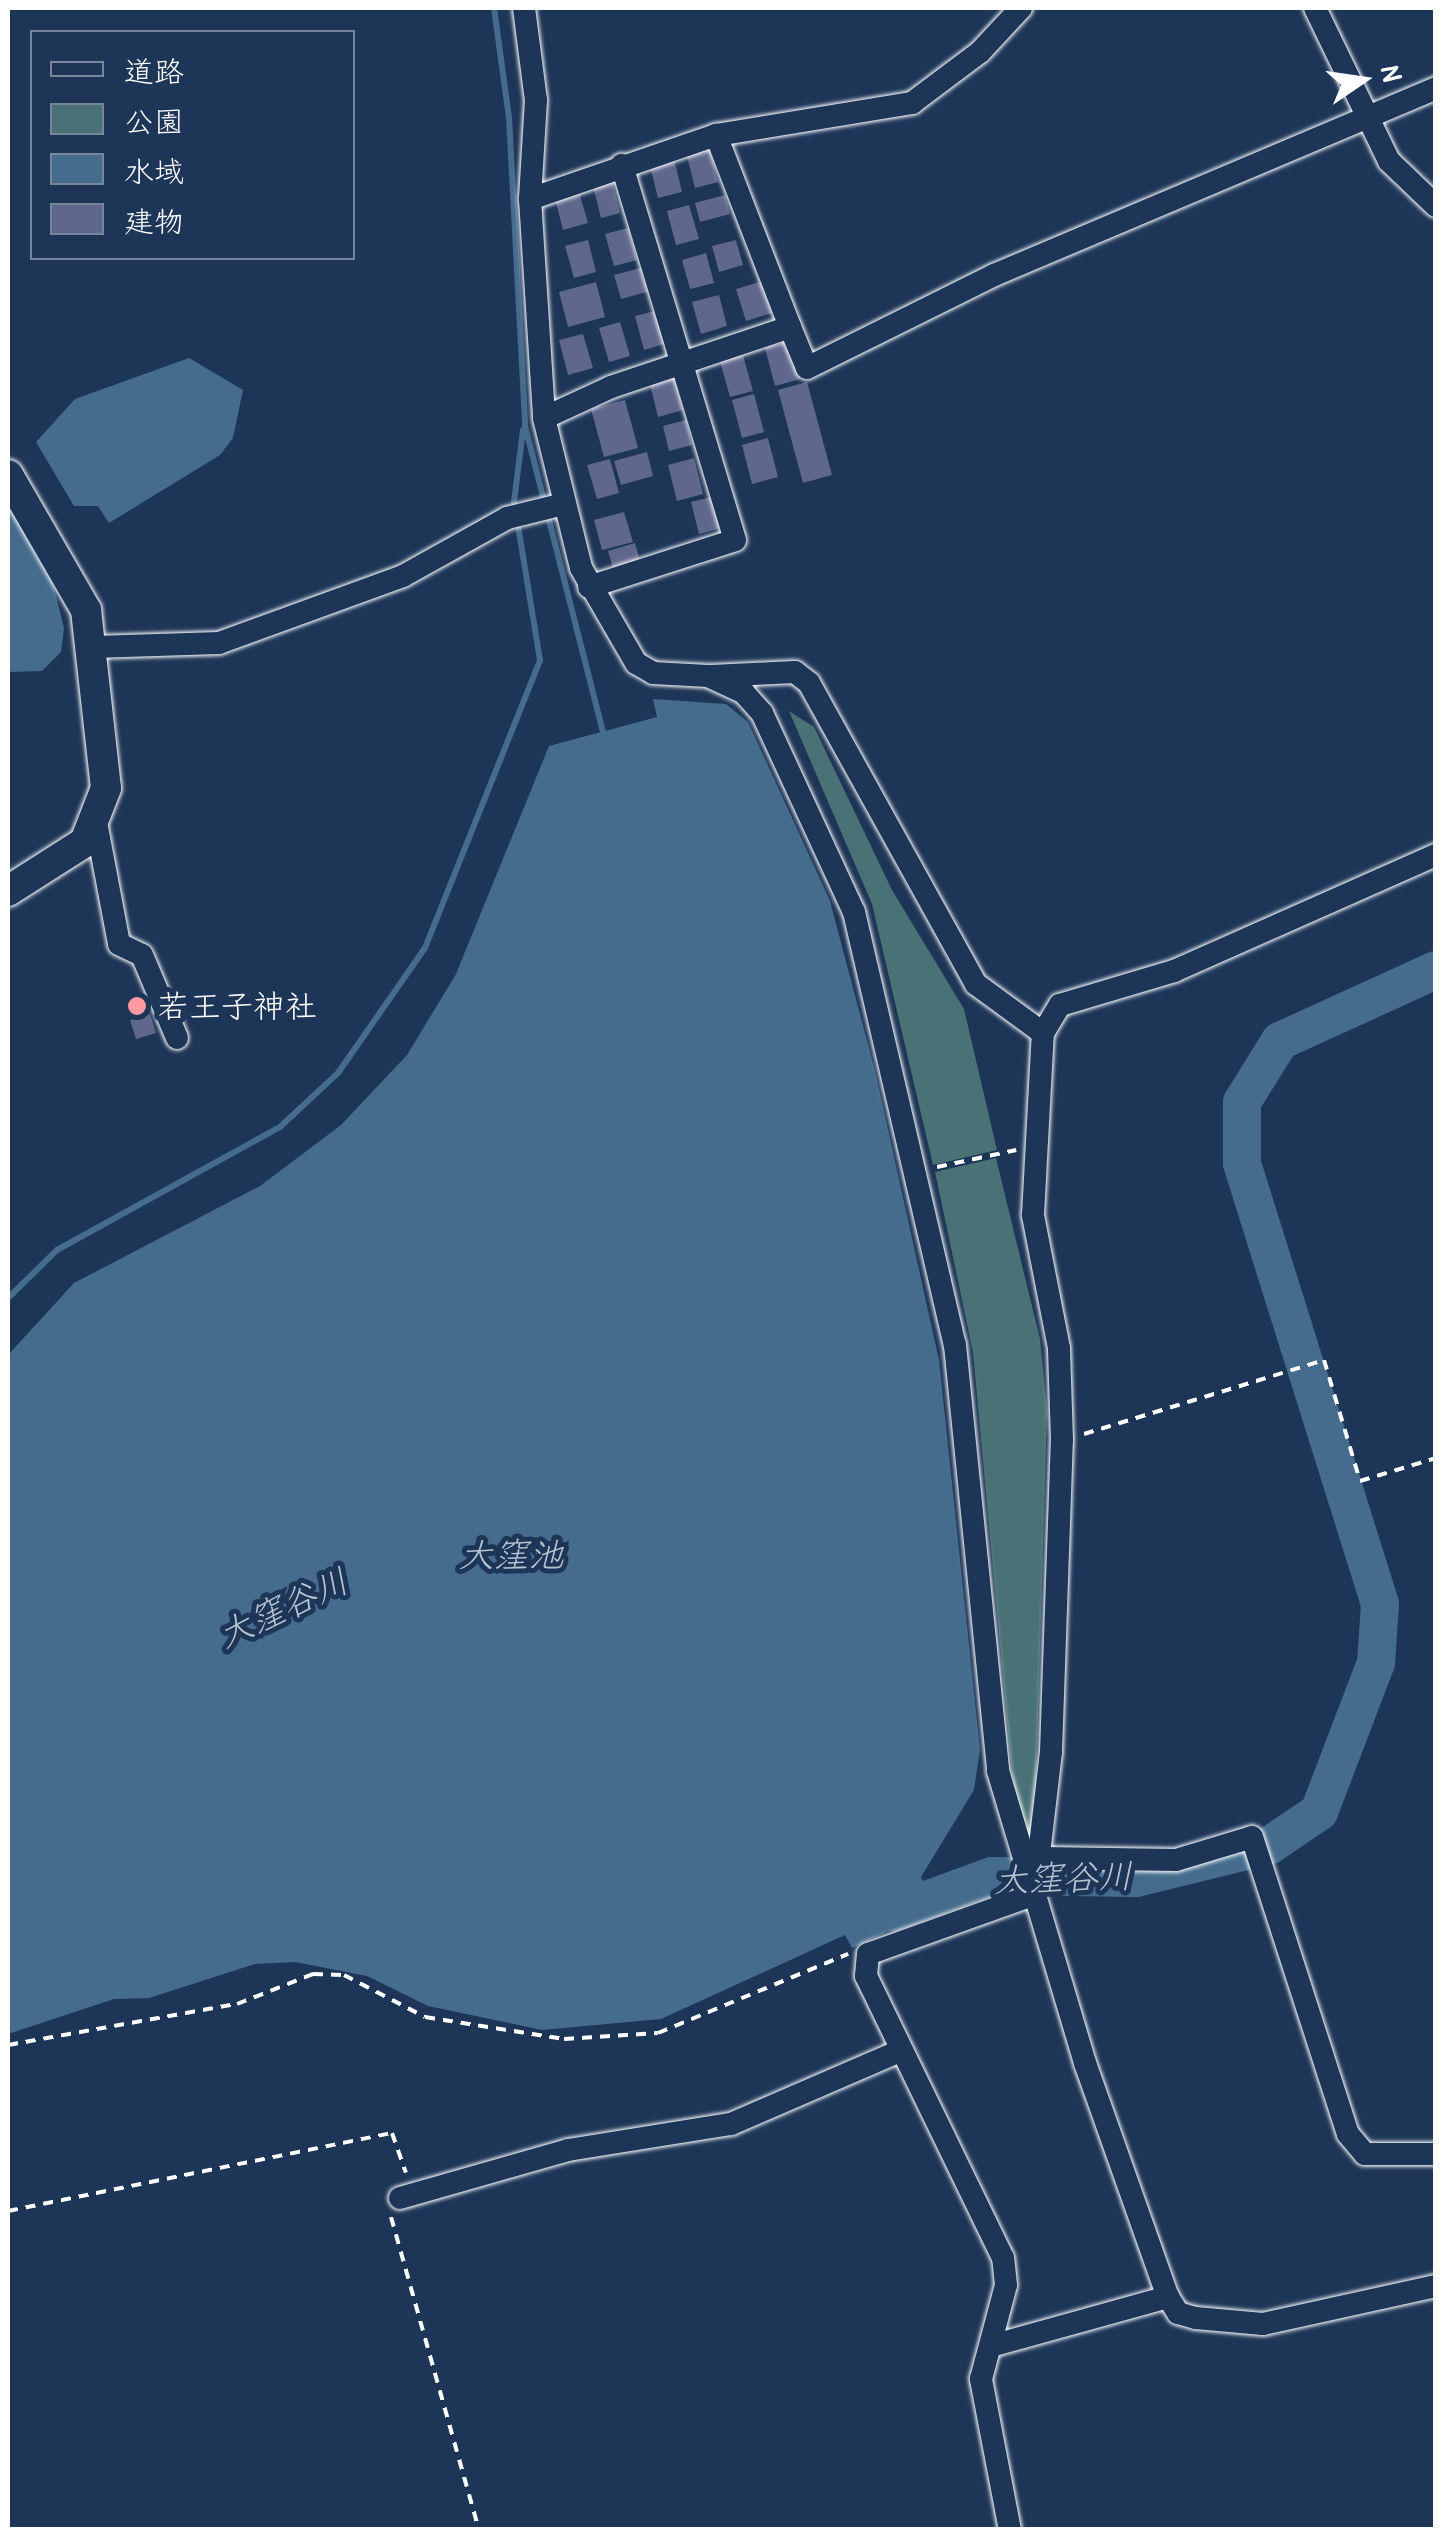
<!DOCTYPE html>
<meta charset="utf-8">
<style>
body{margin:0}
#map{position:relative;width:1443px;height:2537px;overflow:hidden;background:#1d3557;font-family:"Patrick Hand","Klee One",sans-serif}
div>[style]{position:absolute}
.green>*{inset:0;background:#4a7276}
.water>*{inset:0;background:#456c8d}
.stream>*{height:6px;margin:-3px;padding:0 3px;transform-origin:3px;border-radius:3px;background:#456c8d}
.river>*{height:38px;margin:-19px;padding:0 19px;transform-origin:19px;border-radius:19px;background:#456c8d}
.building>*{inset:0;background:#60678d}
.path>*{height:4px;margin-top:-2px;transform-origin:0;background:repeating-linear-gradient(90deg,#fff 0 10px,transparent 0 18px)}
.roads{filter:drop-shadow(0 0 2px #fff) drop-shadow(0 0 2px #fff)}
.minor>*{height:22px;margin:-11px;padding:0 11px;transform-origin:11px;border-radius:11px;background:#1d3557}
.tertiary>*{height:30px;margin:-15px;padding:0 15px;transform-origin:15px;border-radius:15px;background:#1d3557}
.dots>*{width:28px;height:28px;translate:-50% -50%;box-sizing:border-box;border:5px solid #1d3557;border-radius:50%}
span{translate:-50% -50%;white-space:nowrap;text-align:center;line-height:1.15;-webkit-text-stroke:10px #1d3557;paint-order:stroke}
.poi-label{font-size:32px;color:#fff}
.left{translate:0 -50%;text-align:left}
.water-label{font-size:35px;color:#b5c4d1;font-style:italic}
.frame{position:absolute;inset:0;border:10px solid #fff;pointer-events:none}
.legend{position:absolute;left:30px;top:30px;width:325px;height:230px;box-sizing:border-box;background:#1d3557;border:2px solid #77869a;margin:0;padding:12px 18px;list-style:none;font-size:30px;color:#fff}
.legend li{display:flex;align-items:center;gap:20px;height:50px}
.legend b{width:50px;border:2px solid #77869a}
.north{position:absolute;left:1313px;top:30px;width:100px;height:100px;-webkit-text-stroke:8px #1d3557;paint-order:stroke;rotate:77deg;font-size:28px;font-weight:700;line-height:40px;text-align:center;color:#fff}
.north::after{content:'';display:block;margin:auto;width:35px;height:45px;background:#fff;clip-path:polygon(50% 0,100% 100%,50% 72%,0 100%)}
</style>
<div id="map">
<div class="green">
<i style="clip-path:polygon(789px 711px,814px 727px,892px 890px,964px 1009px,997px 1150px,933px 1165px,872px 904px)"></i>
<i style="clip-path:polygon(996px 1158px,1040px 1339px,1047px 1411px,1034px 1850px,1014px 1794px,973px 1352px,935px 1172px)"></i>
</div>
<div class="water">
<i style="clip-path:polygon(189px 358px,243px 390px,233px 438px,220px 455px,109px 523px,98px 506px,74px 506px,36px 442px,75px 399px)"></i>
<i style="clip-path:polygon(8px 502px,47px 559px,64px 628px,61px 652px,42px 671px,8px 672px)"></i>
<i style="clip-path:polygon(653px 699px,726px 704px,748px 722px,830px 901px,875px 1071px,939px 1360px,980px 1750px,974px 1790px,921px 1877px,936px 1908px,852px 1948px,845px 1935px,661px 2019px,542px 2030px,428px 2006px,367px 1976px,295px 1962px,255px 1964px,149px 1998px,114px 1999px,8px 2034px,8px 1355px,74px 1283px,260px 1186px,341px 1125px,407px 1055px,456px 974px,549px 746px,657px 717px)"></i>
</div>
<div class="stream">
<i style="left:494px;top:8px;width:110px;rotate:82.2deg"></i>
<i style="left:509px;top:117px;width:309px;rotate:87deg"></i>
<i style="left:525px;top:426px;width:320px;rotate:75.7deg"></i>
<i style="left:8px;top:1298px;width:69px;rotate:-44.4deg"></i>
<i style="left:57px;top:1250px;width:255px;rotate:-28.9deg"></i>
<i style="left:280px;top:1127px;width:79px;rotate:-43deg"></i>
<i style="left:338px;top:1073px;width:152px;rotate:-55.2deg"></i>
<i style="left:425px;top:948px;width:310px;rotate:-68.2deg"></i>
<i style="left:540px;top:660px;width:160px;rotate:-99.3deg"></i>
<i style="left:514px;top:502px;width:73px;rotate:-82.9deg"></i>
</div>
<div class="river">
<i style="left:886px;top:1905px;width:10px;rotate:45deg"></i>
<i style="left:893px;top:1912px;width:105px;rotate:-20deg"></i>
<i style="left:992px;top:1876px;width:144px;rotate:0.8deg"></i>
<i style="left:1136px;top:1878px;width:138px;rotate:-13.8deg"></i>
<i style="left:1270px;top:1845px;width:59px;rotate:-34deg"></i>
<i style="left:1319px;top:1812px;width:160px;rotate:-69.1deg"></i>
<i style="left:1376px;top:1663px;width:59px;rotate:-86.1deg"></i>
<i style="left:1380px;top:1604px;width:462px;rotate:-107.4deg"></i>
<i style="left:1242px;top:1163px;width:61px;rotate:-90deg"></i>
<i style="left:1242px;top:1102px;width:72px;rotate:-58.1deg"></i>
<i style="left:1280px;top:1041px;width:171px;rotate:-24.5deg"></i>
</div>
<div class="building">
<i style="clip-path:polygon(710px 149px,718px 182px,695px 188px,687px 156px)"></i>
<i style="clip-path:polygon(674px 159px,682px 192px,658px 198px,650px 166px)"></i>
<i style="clip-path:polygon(611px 177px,620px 213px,601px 218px,592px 182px)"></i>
<i style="clip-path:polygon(579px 192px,588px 223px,563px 230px,555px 198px)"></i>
<i style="clip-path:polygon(725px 195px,730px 214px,700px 222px,695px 203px)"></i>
<i style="clip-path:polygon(689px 205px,699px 239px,676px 245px,667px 211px)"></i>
<i style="clip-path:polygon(628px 228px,637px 260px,614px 266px,605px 234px)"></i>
<i style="clip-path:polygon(588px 240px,596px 272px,574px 278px,565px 246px)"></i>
<i style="clip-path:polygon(736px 240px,743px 265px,719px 272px,712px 246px)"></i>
<i style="clip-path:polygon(706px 253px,714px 283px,690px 289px,682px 260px)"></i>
<i style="clip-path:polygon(644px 267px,650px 291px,621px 299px,614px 275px)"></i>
<i style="clip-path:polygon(763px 281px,772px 313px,746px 321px,736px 289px)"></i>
<i style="clip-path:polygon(596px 282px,605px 317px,568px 327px,559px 292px)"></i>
<i style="clip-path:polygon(719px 295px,727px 326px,701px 334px,692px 302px)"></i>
<i style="clip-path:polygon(655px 311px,664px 344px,644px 350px,635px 316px)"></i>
<i style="clip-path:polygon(620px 322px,630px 356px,609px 362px,599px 328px)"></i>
<i style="clip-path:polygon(583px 334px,593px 368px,568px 375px,559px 340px)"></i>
<i style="clip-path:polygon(790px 341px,800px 379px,775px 386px,765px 348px)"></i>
<i style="clip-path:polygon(742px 352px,753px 391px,730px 397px,719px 358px)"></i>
<i style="clip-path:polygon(673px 374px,683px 410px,658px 417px,649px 380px)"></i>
<i style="clip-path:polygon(807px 382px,832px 475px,803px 483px,778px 390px)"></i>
<i style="clip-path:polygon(754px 394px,764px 432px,742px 438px,732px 400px)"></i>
<i style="clip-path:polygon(625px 400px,638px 448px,604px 457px,591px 409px)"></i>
<i style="clip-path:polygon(686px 420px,692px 445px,669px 451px,663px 426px)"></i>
<i style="clip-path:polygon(768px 438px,778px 477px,752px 484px,742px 445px)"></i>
<i style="clip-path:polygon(647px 452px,653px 476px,621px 485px,614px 461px)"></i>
<i style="clip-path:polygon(694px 458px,703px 494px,677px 501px,668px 465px)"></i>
<i style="clip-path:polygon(610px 459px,619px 493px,597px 499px,587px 465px)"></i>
<i style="clip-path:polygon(715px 496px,724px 527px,699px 534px,691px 502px)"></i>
<i style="clip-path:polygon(624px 512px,633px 542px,602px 550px,594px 520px)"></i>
<i style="clip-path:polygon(635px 543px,640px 561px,613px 568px,608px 551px)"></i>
<i style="clip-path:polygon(150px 1014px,156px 1033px,136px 1039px,130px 1020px)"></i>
</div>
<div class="path">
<i style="left:138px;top:1003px;width:10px;rotate:79deg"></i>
<i style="left:937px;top:1167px;width:81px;rotate:-12.1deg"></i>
<i style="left:1084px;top:1434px;width:251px;rotate:-17.1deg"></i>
<i style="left:1324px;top:1360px;width:126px;rotate:73.4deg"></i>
<i style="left:1360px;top:1481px;width:79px;rotate:-16.8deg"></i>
<i style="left:8px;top:2045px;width:233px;rotate:-10.2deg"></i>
<i style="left:237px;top:2004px;width:82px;rotate:-21.5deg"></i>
<i style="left:313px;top:1974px;width:31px;rotate:2deg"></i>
<i style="left:344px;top:1975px;width:91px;rotate:27.4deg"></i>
<i style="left:425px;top:2017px;width:141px;rotate:9deg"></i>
<i style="left:564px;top:2039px;width:94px;rotate:-3.7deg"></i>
<i style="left:658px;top:2033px;width:206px;rotate:-22.6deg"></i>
<i style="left:8px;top:2211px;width:392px;rotate:-11.5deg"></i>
<i style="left:392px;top:2133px;width:42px;rotate:70.7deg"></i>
<i style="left:391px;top:2217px;width:325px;rotate:74.3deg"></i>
</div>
<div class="roads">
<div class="minor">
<i style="left:524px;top:8px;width:93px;rotate:82.6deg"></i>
<i style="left:536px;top:100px;width:99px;rotate:93.5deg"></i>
<i style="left:530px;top:199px;width:219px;rotate:86.3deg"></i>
<i style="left:544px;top:418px;width:154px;rotate:76.1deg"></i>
<i style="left:581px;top:568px;width:110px;rotate:59.9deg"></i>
<i style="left:636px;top:663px;width:20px;rotate:30deg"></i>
<i style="left:653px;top:673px;width:55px;rotate:3.1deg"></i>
<i style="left:708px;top:676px;width:40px;rotate:25deg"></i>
<i style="left:744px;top:693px;width:27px;rotate:48deg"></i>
<i style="left:762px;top:713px;width:219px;rotate:65.2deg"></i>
<i style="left:854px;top:912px;width:445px;rotate:76.9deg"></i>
<i style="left:955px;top:1345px;width:428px;rotate:84.2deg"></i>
<i style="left:998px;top:1771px;width:305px;rotate:73.4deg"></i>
<i style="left:1085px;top:2063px;width:248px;rotate:70.5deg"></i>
<i style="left:1315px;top:8px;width:170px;rotate:64.2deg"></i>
<i style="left:1389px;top:161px;width:65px;rotate:43.8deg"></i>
<i style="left:716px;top:135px;width:206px;rotate:68.9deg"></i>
<i style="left:530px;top:199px;width:197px;rotate:-19deg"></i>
<i style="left:716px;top:135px;width:199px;rotate:-9.3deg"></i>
<i style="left:912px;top:103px;width:85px;rotate:-36.9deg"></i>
<i style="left:980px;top:52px;width:60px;rotate:-47deg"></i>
<i style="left:544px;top:418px;width:74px;rotate:-24.8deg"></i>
<i style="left:611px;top:387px;width:189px;rotate:-18.5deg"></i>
<i style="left:790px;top:327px;width:44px;rotate:67.5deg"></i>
<i style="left:807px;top:368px;width:209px;rotate:-26.4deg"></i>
<i style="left:994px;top:275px;width:480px;rotate:-22.9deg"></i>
<i style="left:589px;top:587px;width:153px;rotate:-17.8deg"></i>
<i style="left:735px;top:540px;width:392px;rotate:-106.8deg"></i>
<i style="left:94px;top:647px;width:125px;rotate:-1.8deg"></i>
<i style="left:219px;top:643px;width:196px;rotate:-20deg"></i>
<i style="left:403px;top:576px;width:119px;rotate:-29.1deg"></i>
<i style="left:507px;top:518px;width:59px;rotate:-13.8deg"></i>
<i style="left:711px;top:676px;width:84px;rotate:-2.7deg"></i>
<i style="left:795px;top:672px;width:18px;rotate:38deg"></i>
<i style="left:809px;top:683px;width:344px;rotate:61deg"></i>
<i style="left:976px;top:984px;width:83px;rotate:36.2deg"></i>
<i style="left:96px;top:822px;width:124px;rotate:79.3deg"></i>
<i style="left:119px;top:944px;width:25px;rotate:26deg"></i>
<i style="left:142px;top:955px;width:90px;rotate:67.1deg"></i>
<i style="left:1043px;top:1858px;width:133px;rotate:0.9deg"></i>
<i style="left:1176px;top:1860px;width:79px;rotate:-16.8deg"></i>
<i style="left:1252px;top:1837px;width:312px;rotate:72.1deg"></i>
<i style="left:1348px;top:2134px;width:26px;rotate:50deg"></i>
<i style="left:1365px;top:2154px;width:71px"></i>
<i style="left:1035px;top:1888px;width:137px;rotate:-83.3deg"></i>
<i style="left:1051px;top:1752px;width:312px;rotate:-88deg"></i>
<i style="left:1062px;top:1440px;width:92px;rotate:-91.9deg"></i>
<i style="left:1059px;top:1348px;width:136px;rotate:-101.1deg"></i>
<i style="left:1033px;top:1215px;width:182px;rotate:-86.9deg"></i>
<i style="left:1043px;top:1033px;width:33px;rotate:-59deg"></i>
<i style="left:1060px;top:1005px;width:119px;rotate:-16.6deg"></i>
<i style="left:1174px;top:971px;width:287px;rotate:-23.9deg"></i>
<i style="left:400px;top:2198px;width:175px;rotate:-15.9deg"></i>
<i style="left:568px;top:2150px;width:165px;rotate:-9.1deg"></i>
<i style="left:731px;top:2124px;width:184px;rotate:-23.4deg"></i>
<i style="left:991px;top:2346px;width:184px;rotate:-15.5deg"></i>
<i style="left:1168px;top:2297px;width:19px;rotate:58deg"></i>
<i style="left:1178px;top:2313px;width:19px;rotate:16deg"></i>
<i style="left:1196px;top:2318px;width:67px;rotate:5.1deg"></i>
<i style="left:1263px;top:2324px;width:177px;rotate:-12.4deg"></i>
<i style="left:1010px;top:2530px;width:154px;rotate:-100.9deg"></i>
<i style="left:981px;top:2379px;width:97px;rotate:-75.1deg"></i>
<i style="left:1006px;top:2285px;width:27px;rotate:-96deg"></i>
<i style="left:1003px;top:2258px;width:314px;rotate:-115.9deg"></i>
<i style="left:866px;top:1976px;width:22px;rotate:-85deg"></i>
<i style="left:868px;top:1954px;width:175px;rotate:-19.7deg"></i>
</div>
<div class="tertiary">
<i style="left:8px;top:475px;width:156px;rotate:60deg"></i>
<i style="left:86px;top:610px;width:179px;rotate:83.6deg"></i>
<i style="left:106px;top:788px;width:58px;rotate:111.3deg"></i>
<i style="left:85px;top:842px;width:91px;rotate:147.5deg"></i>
</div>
</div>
<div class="dots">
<i style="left:137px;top:1006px;background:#ff9aa2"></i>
</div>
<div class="poi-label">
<span class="left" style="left:157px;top:1006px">若王子神社</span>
</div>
<div class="water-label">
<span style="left:511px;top:1555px">大窪池</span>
<span style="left:283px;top:1608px;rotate:-25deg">大窪谷川</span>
<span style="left:1063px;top:1878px;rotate:-2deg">大窪谷川</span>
</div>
<div class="frame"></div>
<ul class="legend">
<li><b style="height:12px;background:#1d3557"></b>道路</li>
<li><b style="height:28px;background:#4a7276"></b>公園</li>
<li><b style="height:28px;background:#456c8d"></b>水域</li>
<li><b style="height:28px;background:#60678d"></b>建物</li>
</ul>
<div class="north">N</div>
</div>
